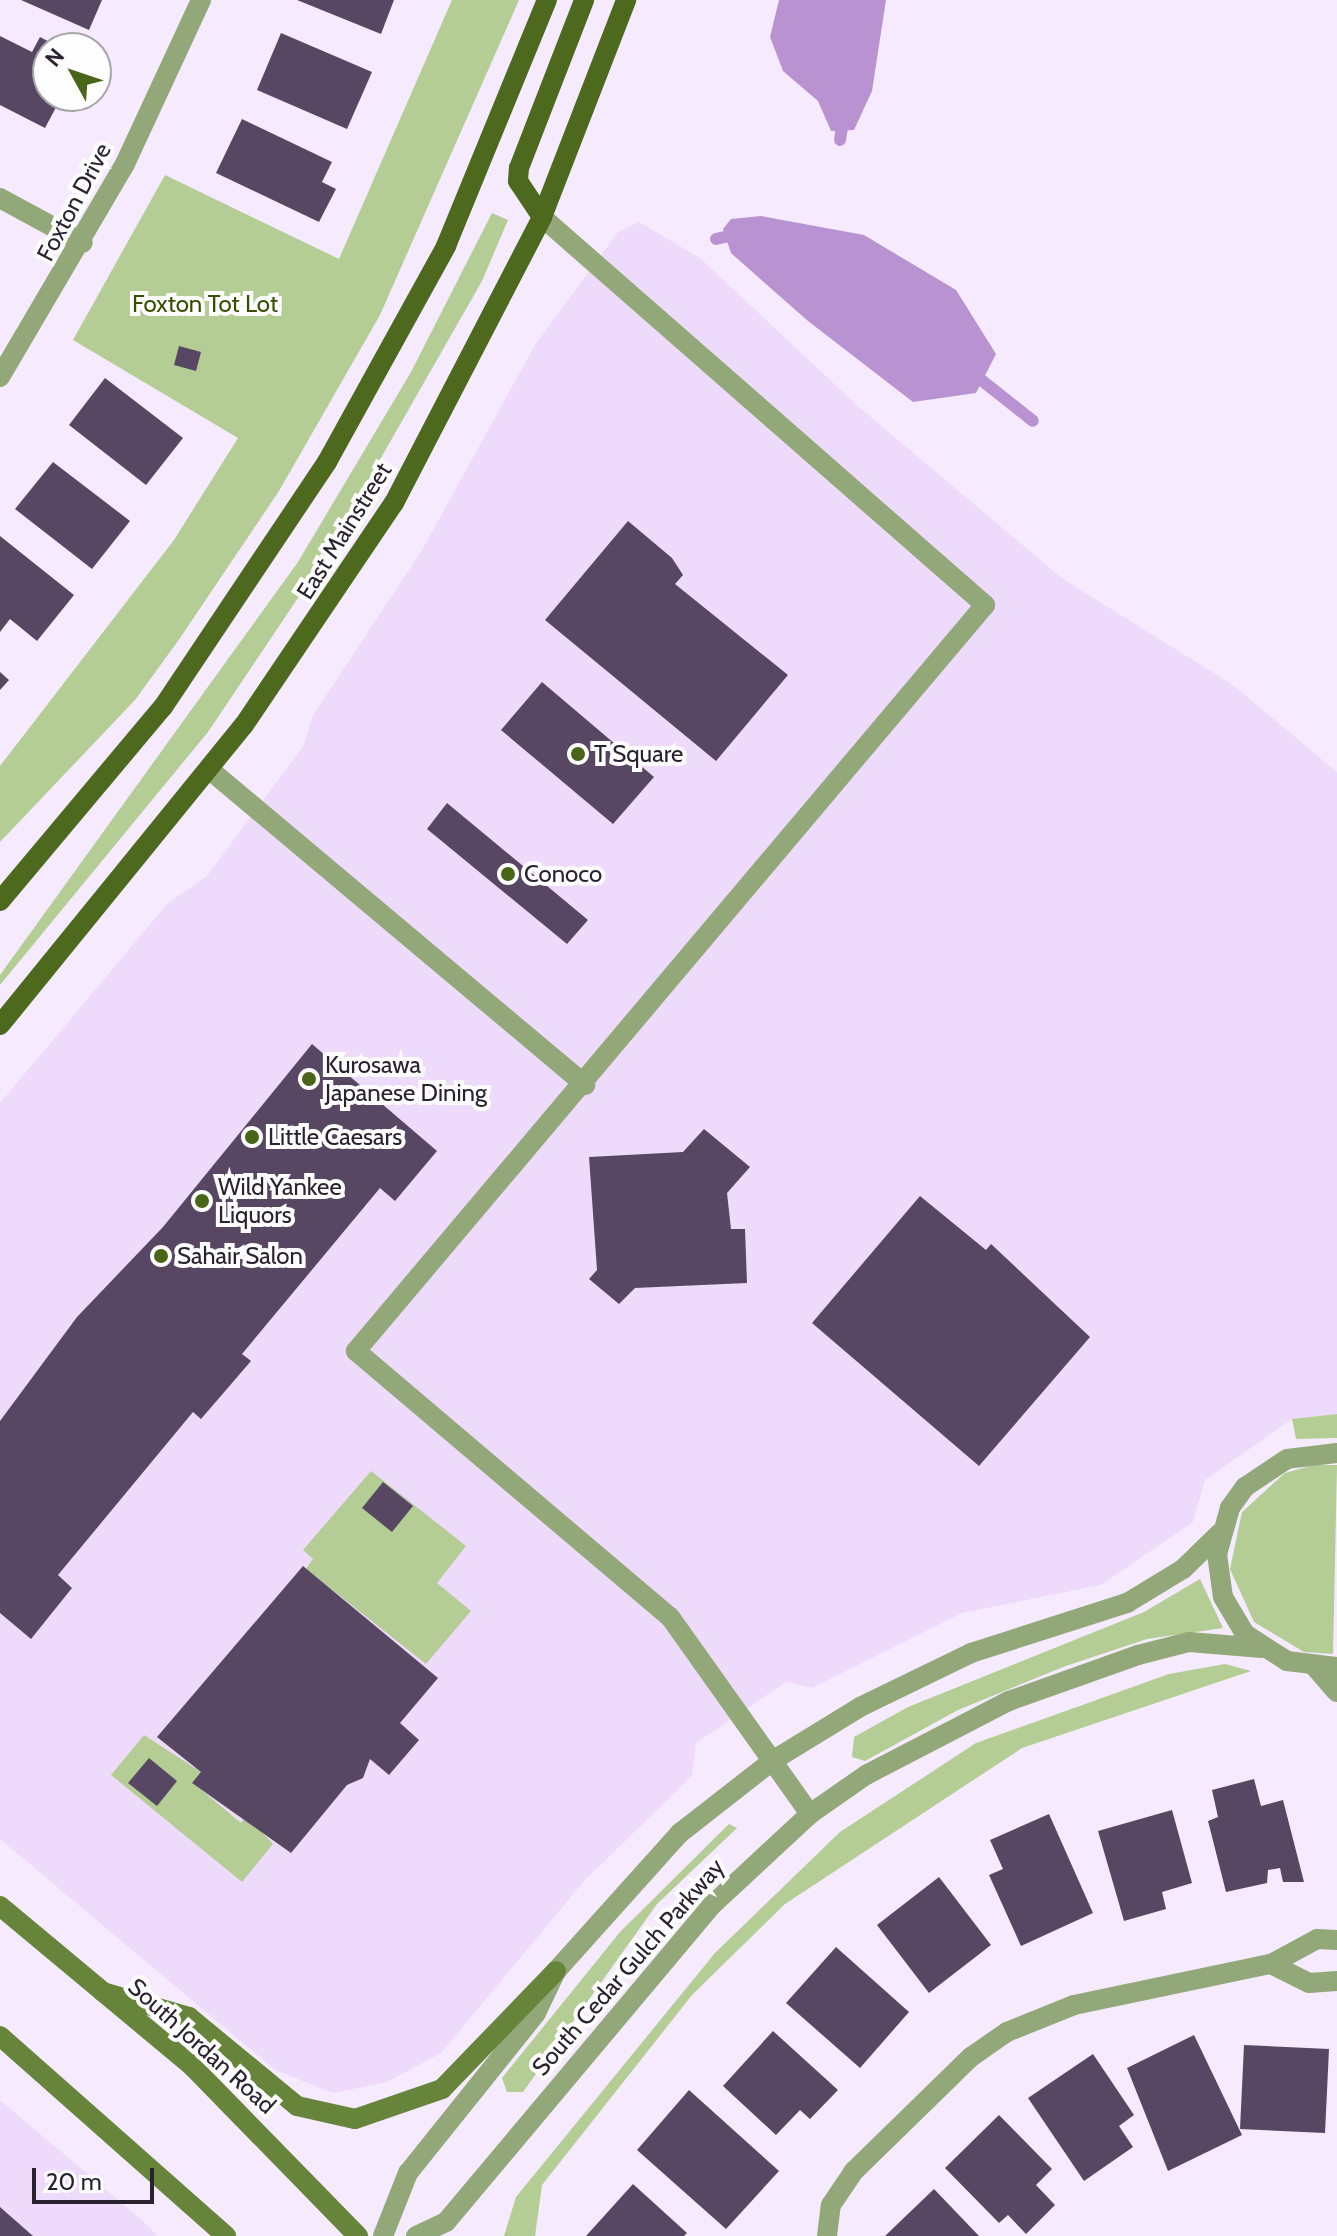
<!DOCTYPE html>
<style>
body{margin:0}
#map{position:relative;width:1337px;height:2236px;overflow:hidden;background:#f6eafe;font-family:Cabin,sans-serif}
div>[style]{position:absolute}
.built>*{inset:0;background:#eedbfb}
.green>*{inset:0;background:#b3cd94}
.water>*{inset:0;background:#b992d1}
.stream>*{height:12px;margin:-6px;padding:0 6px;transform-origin:6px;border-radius:6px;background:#b992d1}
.building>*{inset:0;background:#584763}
.street>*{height:20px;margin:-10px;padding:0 10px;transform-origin:10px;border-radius:10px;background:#92a879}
.secondary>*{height:20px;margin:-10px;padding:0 10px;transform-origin:10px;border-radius:10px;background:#66853b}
.primary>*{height:20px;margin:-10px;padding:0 10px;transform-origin:10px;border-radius:10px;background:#4c691d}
.dots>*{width:22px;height:22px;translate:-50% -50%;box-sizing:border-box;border:4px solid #fdfdfd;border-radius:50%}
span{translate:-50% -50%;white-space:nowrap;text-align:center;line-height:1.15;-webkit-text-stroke:8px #fdfdfd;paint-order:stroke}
.street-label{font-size:24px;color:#2a222e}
.park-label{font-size:24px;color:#354f00}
.poi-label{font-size:24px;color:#2a222e}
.left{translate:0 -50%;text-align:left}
.north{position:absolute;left:32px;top:32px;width:80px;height:80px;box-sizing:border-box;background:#fdfdfd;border:2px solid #a9a5aa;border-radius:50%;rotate:310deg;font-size:22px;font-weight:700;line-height:32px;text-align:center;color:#2a222e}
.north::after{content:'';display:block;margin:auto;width:28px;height:36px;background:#486518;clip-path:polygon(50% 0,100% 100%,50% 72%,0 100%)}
.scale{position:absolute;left:32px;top:2168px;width:122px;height:36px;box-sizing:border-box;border:4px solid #2a222e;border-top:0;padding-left:10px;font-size:24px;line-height:28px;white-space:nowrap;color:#2a222e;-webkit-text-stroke:6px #fdfdfd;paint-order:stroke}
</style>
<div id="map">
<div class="built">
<i style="clip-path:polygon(639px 222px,700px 258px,860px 408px,1063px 579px,1233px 685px,1337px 772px,1337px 1414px,1292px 1419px,1205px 1480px,1193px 1522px,1101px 1585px,962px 1613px,812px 1688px,786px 1682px,696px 1743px,692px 1776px,584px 1881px,441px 2053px,387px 2082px,333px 2093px,275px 2070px,0 1839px,0 1103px,168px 903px,207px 876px,304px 745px,312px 717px,422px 550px,535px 345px,618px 232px)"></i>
<i style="clip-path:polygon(0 2100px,143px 2221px,158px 2236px,0 2236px)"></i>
</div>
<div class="green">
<i style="clip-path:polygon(452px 0,519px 0,380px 315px,279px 491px,178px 641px,135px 700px,0 842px,0 766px,174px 540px,238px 438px,73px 340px,165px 175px,339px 259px)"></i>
<i style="clip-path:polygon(492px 213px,508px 220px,482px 281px,318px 568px,208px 732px,0 985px,0 975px,298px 562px,411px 372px)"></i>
<i style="clip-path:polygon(1337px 1414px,1337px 1438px,1296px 1439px,1292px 1419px)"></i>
<i style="clip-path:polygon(1314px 1465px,1337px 1465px,1333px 1654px,1304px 1652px,1254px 1622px,1230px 1569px,1242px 1512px,1285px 1473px)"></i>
<i style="clip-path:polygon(371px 1471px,466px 1546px,437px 1583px,471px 1611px,426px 1664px,306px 1569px,313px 1559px,303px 1550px)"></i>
<i style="clip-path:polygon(1200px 1579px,1223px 1628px,1147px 1639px,1063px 1667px,958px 1710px,865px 1761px,852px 1757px,854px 1737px,908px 1707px,1144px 1612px)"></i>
<i style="clip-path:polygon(1225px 1664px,1251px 1671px,1022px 1748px,785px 1904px,692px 1995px,542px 2185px,535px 2236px,504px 2236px,516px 2197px,715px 1953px,840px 1832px,976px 1743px,1169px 1674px)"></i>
<i style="clip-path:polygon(144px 1735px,201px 1772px,193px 1783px,241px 1823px,247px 1816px,273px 1844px,242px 1882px,111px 1775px)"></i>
<i style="clip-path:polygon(729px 1824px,737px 1828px,657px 1904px,523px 2092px,507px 2092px,502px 2078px,620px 1932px)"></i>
</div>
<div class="water">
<i style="clip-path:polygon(779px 0,886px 0,872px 91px,854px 130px,831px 131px,818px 101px,783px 71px,770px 37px)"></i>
<i style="clip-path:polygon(761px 216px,864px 235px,956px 290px,996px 354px,976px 393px,913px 402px,808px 321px,731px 253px,723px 229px,731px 219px)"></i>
</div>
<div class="stream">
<i style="left:840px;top:140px;width:25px;rotate:-81deg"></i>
<i style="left:716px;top:239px;width:26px;rotate:-13deg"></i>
<i style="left:970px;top:371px;width:80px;rotate:38.4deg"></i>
</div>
<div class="building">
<i style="clip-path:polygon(21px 0,102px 0,89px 30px)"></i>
<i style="clip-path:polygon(297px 0,394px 0,381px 34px)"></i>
<i style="clip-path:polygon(281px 33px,372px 72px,347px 129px,257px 90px)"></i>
<i style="clip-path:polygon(0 36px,32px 52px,40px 37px,61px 48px,48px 48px,48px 96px,62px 96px,45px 128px,0 105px)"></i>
<i style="clip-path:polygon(242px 119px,332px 162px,322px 182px,336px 189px,319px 222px,216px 173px)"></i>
<i style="clip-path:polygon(179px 346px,201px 352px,196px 371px,174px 365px)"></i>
<i style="clip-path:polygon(105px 378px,183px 438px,146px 485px,69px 425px)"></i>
<i style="clip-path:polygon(53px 462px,130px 521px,92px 569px,15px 509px)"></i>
<i style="clip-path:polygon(628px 521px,672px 558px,683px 575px,675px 584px,788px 675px,716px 761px,545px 620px)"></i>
<i style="clip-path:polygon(0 536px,74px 595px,37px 641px,10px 619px,0 632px)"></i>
<i style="clip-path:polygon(0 672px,9px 680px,0 690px)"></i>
<i style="clip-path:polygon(542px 682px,654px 777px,613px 824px,501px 730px)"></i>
<i style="clip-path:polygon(447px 803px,588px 920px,567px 944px,427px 829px)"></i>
<i style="clip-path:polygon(312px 1044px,437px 1151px,395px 1201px,380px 1188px,242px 1354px,251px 1361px,201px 1419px,193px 1412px,58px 1575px,72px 1588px,31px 1639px,0 1613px,0 1421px,77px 1317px,163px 1227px)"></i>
<i style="clip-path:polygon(704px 1129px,750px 1167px,727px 1193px,731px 1229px,745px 1229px,747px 1283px,635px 1288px,619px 1304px,589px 1279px,597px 1270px,589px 1157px,683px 1152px)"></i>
<i style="clip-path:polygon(920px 1196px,986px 1250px,991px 1244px,1090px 1337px,979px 1466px,812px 1323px)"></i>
<i style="clip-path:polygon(383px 1482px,413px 1506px,392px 1532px,362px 1508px)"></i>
<i style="clip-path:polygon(303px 1566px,438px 1678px,400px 1723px,419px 1740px,389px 1775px,370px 1759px,363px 1778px,347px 1785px,291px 1853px,192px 1783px,201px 1772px,157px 1737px)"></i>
<i style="clip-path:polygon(149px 1758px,177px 1781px,157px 1806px,128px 1783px)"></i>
<i style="clip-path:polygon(1254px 1779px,1261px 1806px,1283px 1800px,1304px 1882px,1283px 1882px,1280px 1868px,1268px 1870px,1267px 1883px,1226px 1892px,1208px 1821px,1218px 1817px,1212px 1790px)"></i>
<i style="clip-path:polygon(1172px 1810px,1192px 1883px,1162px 1892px,1166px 1909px,1124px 1921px,1098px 1831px)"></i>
<i style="clip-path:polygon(1049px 1814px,1093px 1913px,1021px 1946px,989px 1875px,1003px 1869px,990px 1840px)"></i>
<i style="clip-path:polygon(939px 1877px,991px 1945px,929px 1993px,877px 1925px)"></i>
<i style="clip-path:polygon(836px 1947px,909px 2012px,860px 2068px,786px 2003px)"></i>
<i style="clip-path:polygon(773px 2031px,838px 2090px,810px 2119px,800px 2110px,776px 2135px,723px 2086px)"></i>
<i style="clip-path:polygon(1194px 2035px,1242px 2135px,1168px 2171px,1127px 2068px)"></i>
<i style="clip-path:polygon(1244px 2045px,1329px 2049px,1325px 2133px,1240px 2129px)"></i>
<i style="clip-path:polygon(1093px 2054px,1134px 2115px,1119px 2126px,1133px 2147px,1084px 2181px,1028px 2098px)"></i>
<i style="clip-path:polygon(689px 2090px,779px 2171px,726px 2229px,637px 2150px)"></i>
<i style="clip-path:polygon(999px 2115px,1052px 2169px,1036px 2185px,1055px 2205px,1026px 2234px,1008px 2215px,999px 2223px,945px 2168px)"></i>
<i style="clip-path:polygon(633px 2184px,687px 2233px,684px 2236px,586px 2236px)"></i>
<i style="clip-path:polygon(934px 2189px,979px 2236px,885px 2236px)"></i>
<i style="clip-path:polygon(0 2207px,33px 2236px,0 2236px)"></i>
</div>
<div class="street">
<i style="left:0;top:198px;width:94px;rotate:28.5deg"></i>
<i style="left:542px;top:217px;width:589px;rotate:41.21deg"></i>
<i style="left:985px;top:605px;width:976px;rotate:130.14deg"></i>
<i style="left:356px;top:1351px;width:412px;rotate:40.3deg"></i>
<i style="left:670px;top:1617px;width:242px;rotate:54.6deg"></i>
<i style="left:0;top:377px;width:245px;rotate:-59.6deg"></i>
<i style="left:124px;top:166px;width:183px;rotate:-65.1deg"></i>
<i style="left:210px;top:770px;width:490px;rotate:40deg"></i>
<i style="left:1337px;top:1453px;width:50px;rotate:173.2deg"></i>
<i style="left:1287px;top:1459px;width:50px;rotate:146.3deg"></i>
<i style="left:1245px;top:1487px;width:26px;rotate:126deg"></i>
<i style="left:1230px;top:1508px;width:48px;rotate:105.8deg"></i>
<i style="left:1217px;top:1554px;width:43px;rotate:82.1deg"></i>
<i style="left:1223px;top:1597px;width:43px;rotate:59.3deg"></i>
<i style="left:1245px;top:1634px;width:50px;rotate:32.7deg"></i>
<i style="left:1287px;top:1661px;width:50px;rotate:6.8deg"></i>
<i style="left:1315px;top:1667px;width:33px;rotate:49deg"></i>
<i style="left:1271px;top:1964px;width:42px;rotate:26.6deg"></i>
<i style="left:1309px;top:1983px;width:28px;rotate:-4deg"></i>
<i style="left:383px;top:2236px;width:68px;rotate:-68.4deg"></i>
<i style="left:408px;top:2173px;width:205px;rotate:-51.3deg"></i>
<i style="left:536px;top:2013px;width:47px;rotate:-64.5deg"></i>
<i style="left:556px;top:1971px;width:186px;rotate:-48.1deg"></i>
<i style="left:680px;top:1833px;width:117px;rotate:-38deg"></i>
<i style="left:772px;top:1761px;width:103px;rotate:-31.5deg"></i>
<i style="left:860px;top:1707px;width:123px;rotate:-25.9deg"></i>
<i style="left:971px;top:1653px;width:164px;rotate:-17.8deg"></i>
<i style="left:1127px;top:1603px;width:66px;rotate:-31.3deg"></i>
<i style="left:1183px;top:1569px;width:52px;rotate:-44.2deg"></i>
<i style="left:416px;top:2236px;width:33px;rotate:-25deg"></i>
<i style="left:446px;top:2222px;width:412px;rotate:-50deg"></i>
<i style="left:711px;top:1906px;width:135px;rotate:-42.9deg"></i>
<i style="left:810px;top:1814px;width:68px;rotate:-34.9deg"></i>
<i style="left:866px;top:1775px;width:161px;rotate:-27.4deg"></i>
<i style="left:1009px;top:1701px;width:137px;rotate:-19.6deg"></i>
<i style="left:1138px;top:1655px;width:53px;rotate:-14.3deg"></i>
<i style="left:1189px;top:1642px;width:73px;rotate:4.7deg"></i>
<i style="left:827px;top:2236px;width:31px;rotate:-83deg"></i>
<i style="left:831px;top:2205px;width:40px;rotate:-56deg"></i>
<i style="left:853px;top:2172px;width:165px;rotate:-44.3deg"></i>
<i style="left:971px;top:2057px;width:44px;rotate:-34.8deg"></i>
<i style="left:1007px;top:2032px;width:72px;rotate:-21.9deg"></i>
<i style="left:1074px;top:2005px;width:201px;rotate:-11.8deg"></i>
<i style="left:1271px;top:1964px;width:52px;rotate:-28.5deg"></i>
<i style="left:1317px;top:1939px;width:20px;rotate:3deg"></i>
</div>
<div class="secondary">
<i style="left:0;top:1906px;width:250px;rotate:39.8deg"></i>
<i style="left:192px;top:2066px;width:238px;rotate:45.7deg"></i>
<i style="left:103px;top:1992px;width:90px;rotate:16.2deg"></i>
<i style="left:189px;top:2017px;width:140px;rotate:39.5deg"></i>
<i style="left:297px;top:2106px;width:59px;rotate:12.6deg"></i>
<i style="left:355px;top:2119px;width:92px;rotate:-19deg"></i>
<i style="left:442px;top:2089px;width:164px;rotate:-46deg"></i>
<i style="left:0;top:2036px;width:302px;rotate:41.5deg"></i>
</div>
<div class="primary">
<i style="left:542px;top:217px;width:43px;rotate:-123.7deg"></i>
<i style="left:518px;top:181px;width:13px;rotate:-86deg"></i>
<i style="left:519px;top:168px;width:180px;rotate:-68.8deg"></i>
<i style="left:0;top:901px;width:253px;rotate:-50deg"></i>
<i style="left:163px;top:707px;width:295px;rotate:-56.2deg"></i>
<i style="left:327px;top:462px;width:247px;rotate:-61.1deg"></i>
<i style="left:446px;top:246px;width:266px;rotate:-67.7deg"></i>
<i style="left:0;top:1025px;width:387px;rotate:-50.9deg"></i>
<i style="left:244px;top:725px;width:268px;rotate:-56deg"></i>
<i style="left:394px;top:503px;width:322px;rotate:-62.6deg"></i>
<i style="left:542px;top:217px;width:233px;rotate:-68.8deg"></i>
</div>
<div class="dots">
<i style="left:578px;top:754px;background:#486518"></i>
<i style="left:508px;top:874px;background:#486518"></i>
<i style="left:309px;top:1079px;background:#486518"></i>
<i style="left:252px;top:1137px;background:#486518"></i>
<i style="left:202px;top:1201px;background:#486518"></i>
<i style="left:161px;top:1256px;background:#486518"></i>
</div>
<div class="street-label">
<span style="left:74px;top:202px;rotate:-62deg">Foxton Drive</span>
<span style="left:344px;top:531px;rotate:-58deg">East Mainstreet</span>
<span style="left:628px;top:1967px;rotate:-49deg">South Cedar Gulch Parkway</span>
<span style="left:202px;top:2046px;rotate:42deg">South Jordan Road</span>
</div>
<div class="park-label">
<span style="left:205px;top:304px">Foxton Tot Lot</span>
</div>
<div class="poi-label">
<span class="left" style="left:594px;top:754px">T Square</span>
<span class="left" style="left:524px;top:874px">Conoco</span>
<span class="left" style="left:325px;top:1079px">Kurosawa<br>Japanese Dining</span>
<span class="left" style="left:268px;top:1137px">Little Caesars</span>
<span class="left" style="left:218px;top:1201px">Wild Yankee<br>Liquors</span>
<span class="left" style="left:177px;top:1256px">Sahair Salon</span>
</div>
<div class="north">N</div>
<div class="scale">20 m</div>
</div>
